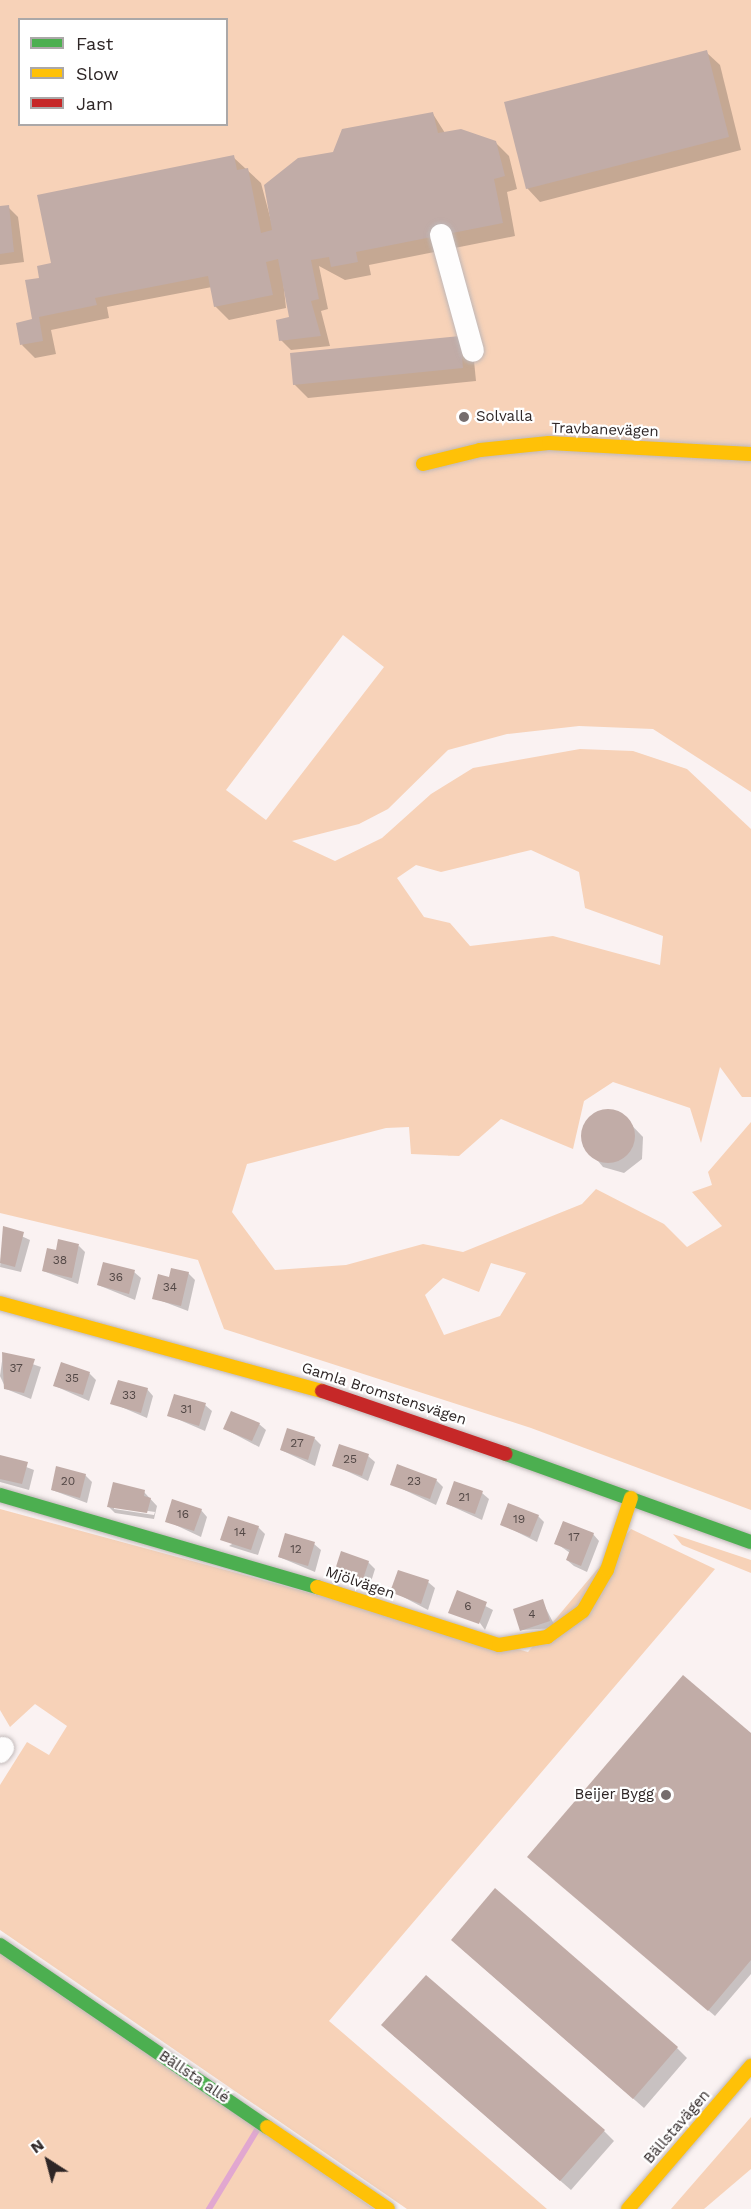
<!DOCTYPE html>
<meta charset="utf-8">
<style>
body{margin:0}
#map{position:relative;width:751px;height:2209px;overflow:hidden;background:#faf2f2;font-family:"Work Sans",sans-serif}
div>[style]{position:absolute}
.green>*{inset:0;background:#f7d2b8}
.shadow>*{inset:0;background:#0003}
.stream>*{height:6px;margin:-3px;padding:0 3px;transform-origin:3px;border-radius:3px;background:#e1a7d0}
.building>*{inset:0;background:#c1aca7}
.round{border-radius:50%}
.roads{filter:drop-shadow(0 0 2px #bfb7b7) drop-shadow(0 0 2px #bfb7b7)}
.street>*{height:22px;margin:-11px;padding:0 11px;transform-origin:11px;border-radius:11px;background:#fefdfd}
.fast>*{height:14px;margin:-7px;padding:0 7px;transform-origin:7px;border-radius:7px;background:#4caf50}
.slow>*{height:14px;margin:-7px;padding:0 7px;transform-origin:7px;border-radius:7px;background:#ffc107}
.jam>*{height:14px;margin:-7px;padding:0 7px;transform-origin:7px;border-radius:7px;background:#c62828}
.dots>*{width:16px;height:16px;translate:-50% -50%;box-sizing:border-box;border:3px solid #fff;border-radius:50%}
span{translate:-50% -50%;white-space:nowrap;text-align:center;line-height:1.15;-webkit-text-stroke:4.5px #fff;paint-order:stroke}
.number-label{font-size:12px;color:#534846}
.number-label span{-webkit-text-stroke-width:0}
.poi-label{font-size:15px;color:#2e2626}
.left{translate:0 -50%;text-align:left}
.right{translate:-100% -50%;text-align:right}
.street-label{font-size:15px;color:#2e2626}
.legend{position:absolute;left:18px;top:18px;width:210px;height:108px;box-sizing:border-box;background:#fff;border:2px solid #aba8a8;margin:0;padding:8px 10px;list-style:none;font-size:18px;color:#2e2626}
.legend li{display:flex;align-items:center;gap:12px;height:30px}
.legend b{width:30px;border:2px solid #aba8a8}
.north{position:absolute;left:18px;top:2131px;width:60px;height:60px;-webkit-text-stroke:4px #fff;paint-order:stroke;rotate:324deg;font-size:16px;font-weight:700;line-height:24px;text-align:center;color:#2e2626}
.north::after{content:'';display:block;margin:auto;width:21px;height:27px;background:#2e2626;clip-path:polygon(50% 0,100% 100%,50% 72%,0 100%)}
</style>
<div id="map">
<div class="green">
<i style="clip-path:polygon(evenodd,0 0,751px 0,751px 792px,653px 729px,579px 726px,507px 734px,448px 750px,388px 809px,359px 824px,292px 841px,335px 861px,382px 838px,431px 794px,473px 768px,580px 749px,633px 751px,687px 769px,751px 829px,751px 1097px,742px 1097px,720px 1067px,701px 1143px,690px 1108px,613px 1082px,584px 1101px,573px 1149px,501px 1119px,459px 1156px,411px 1154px,409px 1127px,386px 1128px,247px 1164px,232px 1212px,275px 1270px,346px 1265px,423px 1244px,463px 1252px,582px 1204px,596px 1189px,664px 1224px,687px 1247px,722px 1226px,692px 1192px,712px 1185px,708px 1172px,751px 1122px,751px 1510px,531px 1428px,224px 1329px,198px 1260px,0 1213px,0 0,20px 20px,226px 20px,226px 124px,20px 124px,20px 20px,0 0,343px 635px,384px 667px,266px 820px,226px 790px,343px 635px,0 0,531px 850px,579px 872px,585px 908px,663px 936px,660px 965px,553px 936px,470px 946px,450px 923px,424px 917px,397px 878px,416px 865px,441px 872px,531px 850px,0 0,491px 1263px,526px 1273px,500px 1316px,444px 1335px,425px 1295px,443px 1278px,479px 1292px,491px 1263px)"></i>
<i style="clip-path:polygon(0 1509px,528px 1652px,631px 1529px,715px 1569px,329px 2021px,547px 2209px,407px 2209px,0 1930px,0 1785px,27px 1742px,49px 1755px,67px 1726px,35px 1704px,10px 1727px,0 1710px)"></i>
<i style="clip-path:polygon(673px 1534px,751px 1560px,751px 1573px,682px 1545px)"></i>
<i style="clip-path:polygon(0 1948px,374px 2209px,0 2209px)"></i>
<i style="clip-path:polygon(751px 2117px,751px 2169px,704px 2209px,671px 2209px)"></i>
</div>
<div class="shadow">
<i style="clip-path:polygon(706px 52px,720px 65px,741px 150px,540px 202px,527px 188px)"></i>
<i style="clip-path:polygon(433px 114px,445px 133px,496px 143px,509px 156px,517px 189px,507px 192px,515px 236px,369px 265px,371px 275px,345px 280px,319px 266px,328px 309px,321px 311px,330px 346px,291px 350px,281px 340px,291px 318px,282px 270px,286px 308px,229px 320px,215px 306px,212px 287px,107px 307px,109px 318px,51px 330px,56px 354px,35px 358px,22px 345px,34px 320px,41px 279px,53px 265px,233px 157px,261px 183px,274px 232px,334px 153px)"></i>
<i style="clip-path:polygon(8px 207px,18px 217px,24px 262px,0 265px,0 208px)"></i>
<i style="clip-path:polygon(459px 338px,473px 351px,476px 381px,308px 398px,294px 384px)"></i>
<i style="clip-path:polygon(596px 1114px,621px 1114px,643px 1137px,642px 1159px,624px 1173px,603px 1167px,584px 1144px,586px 1124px)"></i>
<i style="clip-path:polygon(4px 1228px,30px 1240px,21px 1272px,0 1267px)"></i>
<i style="clip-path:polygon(79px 1246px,85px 1252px,78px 1284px,43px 1271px)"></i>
<i style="clip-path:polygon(134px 1272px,141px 1278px,135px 1300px,98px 1285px)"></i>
<i style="clip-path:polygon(188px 1273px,195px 1280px,188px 1311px,154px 1298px)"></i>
<i style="clip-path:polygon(3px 1354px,41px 1367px,31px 1399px,6px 1389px,0 1376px)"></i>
<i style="clip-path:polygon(89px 1373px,96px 1380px,89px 1401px,55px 1386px)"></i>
<i style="clip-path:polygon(147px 1389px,153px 1396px,147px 1418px,112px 1403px)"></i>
<i style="clip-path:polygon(205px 1405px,212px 1411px,205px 1431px,168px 1415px)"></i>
<i style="clip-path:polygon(259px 1424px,266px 1430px,259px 1447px,225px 1429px)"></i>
<i style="clip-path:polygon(314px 1438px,321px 1445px,315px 1466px,281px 1450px)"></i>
<i style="clip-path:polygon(368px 1456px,375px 1462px,368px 1481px,334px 1465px)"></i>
<i style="clip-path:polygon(0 1457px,34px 1470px,29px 1490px,0 1482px)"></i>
<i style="clip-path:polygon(85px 1475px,92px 1482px,87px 1503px,52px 1490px)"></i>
<i style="clip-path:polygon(436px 1480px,443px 1487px,436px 1505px,392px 1484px)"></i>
<i style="clip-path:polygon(evenodd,144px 1492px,157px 1506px,154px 1519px,115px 1513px,108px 1506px,144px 1492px,114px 1506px,155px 1512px,154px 1515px,114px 1509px,114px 1506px)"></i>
<i style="clip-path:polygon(482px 1493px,489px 1499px,482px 1520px,447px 1504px)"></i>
<i style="clip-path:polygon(201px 1510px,207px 1517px,201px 1537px,167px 1521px)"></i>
<i style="clip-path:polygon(538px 1516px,544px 1522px,537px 1542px,501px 1524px)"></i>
<i style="clip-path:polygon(258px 1527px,265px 1534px,258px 1555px,229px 1546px)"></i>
<i style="clip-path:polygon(593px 1534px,599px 1541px,587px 1572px,574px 1566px,567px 1560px,570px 1553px,556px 1543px)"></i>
<i style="clip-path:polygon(314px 1544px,321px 1550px,315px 1572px,279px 1557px)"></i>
<i style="clip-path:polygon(368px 1562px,375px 1569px,369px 1588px,336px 1572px)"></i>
<i style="clip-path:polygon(428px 1582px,435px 1588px,428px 1610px,392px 1591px)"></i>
<i style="clip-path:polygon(458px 1592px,493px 1610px,485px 1630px)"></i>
<i style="clip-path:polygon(542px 1601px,556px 1628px,522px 1630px)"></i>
<i style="clip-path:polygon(751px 1735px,751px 1974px,715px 2016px,536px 1863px)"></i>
<i style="clip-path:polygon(463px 1950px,677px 2048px,687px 2058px,644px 2108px)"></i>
<i style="clip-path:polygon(393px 2035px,604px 2131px,614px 2141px,571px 2190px)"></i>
</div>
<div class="stream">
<i style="left:209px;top:2209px;width:92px;rotate:-58.7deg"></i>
</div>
<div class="building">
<i style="clip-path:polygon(707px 50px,729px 137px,526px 189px,504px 102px)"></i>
<i style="clip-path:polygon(433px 112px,438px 133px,461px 129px,496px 141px,505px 176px,494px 179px,503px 223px,356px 252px,358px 262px,331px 267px,329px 257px,311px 260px,319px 299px,311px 301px,321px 336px,279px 341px,276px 320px,289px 317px,278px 259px,266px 262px,273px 295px,214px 307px,208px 276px,95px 298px,97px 305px,39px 317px,43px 341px,20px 345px,16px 323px,32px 319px,25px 280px,39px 278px,37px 266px,51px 263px,37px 195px,234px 155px,237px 170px,248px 168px,261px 233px,272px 230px,264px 185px,298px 158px,333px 152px,342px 129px)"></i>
<i style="clip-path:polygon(9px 205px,14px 252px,0 254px,0 206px)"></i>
<i style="clip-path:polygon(460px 336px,463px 368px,293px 385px,290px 353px)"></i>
<i class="round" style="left:581px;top:1109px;width:54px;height:54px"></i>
<i style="clip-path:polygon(3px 1226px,24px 1232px,15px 1267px,0 1263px)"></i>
<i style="clip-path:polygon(58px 1239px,79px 1244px,72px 1278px,42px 1271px,47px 1248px,56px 1250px)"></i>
<i style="clip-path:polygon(103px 1262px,135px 1270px,129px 1294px,97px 1285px)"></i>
<i style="clip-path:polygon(171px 1268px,189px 1272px,181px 1306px,152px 1299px,158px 1274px,169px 1277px)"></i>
<i style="clip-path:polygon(2px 1352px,35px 1359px,24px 1393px,4px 1389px)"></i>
<i style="clip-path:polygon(61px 1362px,90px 1372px,83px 1395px,53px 1386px)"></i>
<i style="clip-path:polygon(118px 1380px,148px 1388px,141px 1413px,110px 1404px)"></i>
<i style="clip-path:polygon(174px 1394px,206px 1403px,199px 1426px,167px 1416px)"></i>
<i style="clip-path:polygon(231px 1411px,260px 1423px,252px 1441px,223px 1429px)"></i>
<i style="clip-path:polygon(287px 1428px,315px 1437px,308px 1460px,280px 1450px)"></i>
<i style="clip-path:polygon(339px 1444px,369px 1454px,362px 1476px,332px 1466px)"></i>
<i style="clip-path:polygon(0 1455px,28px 1462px,22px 1484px,0 1479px)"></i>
<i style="clip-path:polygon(397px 1464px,437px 1479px,430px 1499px,390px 1485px)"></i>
<i style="clip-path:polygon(56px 1466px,86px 1474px,80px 1498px,51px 1490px)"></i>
<i style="clip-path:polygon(454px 1481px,483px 1491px,475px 1514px,446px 1504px)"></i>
<i style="clip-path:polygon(113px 1482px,145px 1490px,144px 1496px,151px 1498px,147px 1513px,107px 1507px)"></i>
<i style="clip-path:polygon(172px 1499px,202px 1509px,194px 1531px,165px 1522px)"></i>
<i style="clip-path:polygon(508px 1503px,539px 1515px,530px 1537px,500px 1525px)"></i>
<i style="clip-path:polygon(228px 1516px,259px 1526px,251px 1550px,220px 1540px)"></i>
<i style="clip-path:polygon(563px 1521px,594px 1533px,581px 1566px,566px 1560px,570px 1550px,554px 1544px)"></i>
<i style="clip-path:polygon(285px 1533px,315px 1542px,308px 1566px,278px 1557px)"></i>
<i style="clip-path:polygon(341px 1551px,369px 1561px,362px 1582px,334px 1573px)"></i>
<i style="clip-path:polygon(398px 1570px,429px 1580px,421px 1604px,390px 1592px)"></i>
<i style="clip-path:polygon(457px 1590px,487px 1602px,479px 1624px,448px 1613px)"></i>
<i style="clip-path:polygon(543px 1599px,550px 1621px,520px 1631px,513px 1609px)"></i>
<i style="clip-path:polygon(683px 1675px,751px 1733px,751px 1960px,708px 2011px,527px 1857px)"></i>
<i style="clip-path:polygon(495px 1888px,678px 2047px,633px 2099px,451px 1940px)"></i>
<i style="clip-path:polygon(426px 1975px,605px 2130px,560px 2181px,381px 2025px)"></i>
</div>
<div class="roads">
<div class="street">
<i style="left:441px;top:235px;width:120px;rotate:74.6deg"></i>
<i style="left:0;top:1752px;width:5px;rotate:-53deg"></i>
</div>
<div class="fast">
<i style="left:506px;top:1454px;width:260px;rotate:19.8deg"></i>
<i style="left:0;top:1495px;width:330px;rotate:16.2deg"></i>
<i style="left:0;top:1945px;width:323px;rotate:34.3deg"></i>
</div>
<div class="slow">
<i style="left:423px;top:464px;width:59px;rotate:-13.8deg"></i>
<i style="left:480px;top:450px;width:69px;rotate:-5.8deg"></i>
<i style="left:549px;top:443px;width:202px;rotate:3.1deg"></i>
<i style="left:0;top:1303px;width:334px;rotate:15.3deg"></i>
<i style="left:317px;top:1587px;width:191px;rotate:17.7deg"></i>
<i style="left:499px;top:1645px;width:49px;rotate:-9.5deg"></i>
<i style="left:547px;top:1637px;width:44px;rotate:-35.8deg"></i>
<i style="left:583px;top:1611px;width:48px;rotate:-59.7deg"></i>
<i style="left:607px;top:1570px;width:76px;rotate:-71.6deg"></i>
<i style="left:267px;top:2127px;width:146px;rotate:34.1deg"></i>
<i style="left:628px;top:2209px;width:189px;rotate:-49.3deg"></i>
</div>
<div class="jam">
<i style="left:322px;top:1391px;width:194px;rotate:18.9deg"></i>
</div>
</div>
<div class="dots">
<i style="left:464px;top:417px;background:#756d6d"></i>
<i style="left:666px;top:1795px;background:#756d6d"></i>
</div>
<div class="number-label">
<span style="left:60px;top:1261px">38</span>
<span style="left:116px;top:1278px">36</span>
<span style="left:170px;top:1288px">34</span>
<span style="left:16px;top:1369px">37</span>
<span style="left:72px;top:1379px">35</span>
<span style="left:129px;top:1396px">33</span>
<span style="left:186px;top:1410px">31</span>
<span style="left:297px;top:1444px">27</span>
<span style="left:350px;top:1460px">25</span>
<span style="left:68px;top:1482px">20</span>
<span style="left:414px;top:1482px">23</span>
<span style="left:464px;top:1498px">21</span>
<span style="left:183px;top:1515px">16</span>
<span style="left:519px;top:1520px">19</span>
<span style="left:240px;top:1533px">14</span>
<span style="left:574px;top:1538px">17</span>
<span style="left:296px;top:1550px">12</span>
<span style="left:468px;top:1607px">6</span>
<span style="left:532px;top:1615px">4</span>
</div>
<div class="poi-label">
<span class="left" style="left:476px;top:417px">Solvalla</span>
<span class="right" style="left:654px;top:1795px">Beijer Bygg</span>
</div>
<div class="street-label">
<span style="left:605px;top:430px;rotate:2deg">Travbanevägen</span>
<span style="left:384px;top:1394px;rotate:18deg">Gamla Bromstensvägen</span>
<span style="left:360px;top:1583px;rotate:19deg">Mjölvägen</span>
<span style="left:194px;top:2077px;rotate:34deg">Bällsta allé</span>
<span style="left:677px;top:2127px;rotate:-49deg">Bällstavägen</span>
</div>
<ul class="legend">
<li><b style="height:8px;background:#4caf50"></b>Fast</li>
<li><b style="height:8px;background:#ffc107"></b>Slow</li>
<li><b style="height:8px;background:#c62828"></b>Jam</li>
</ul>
<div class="north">N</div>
</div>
